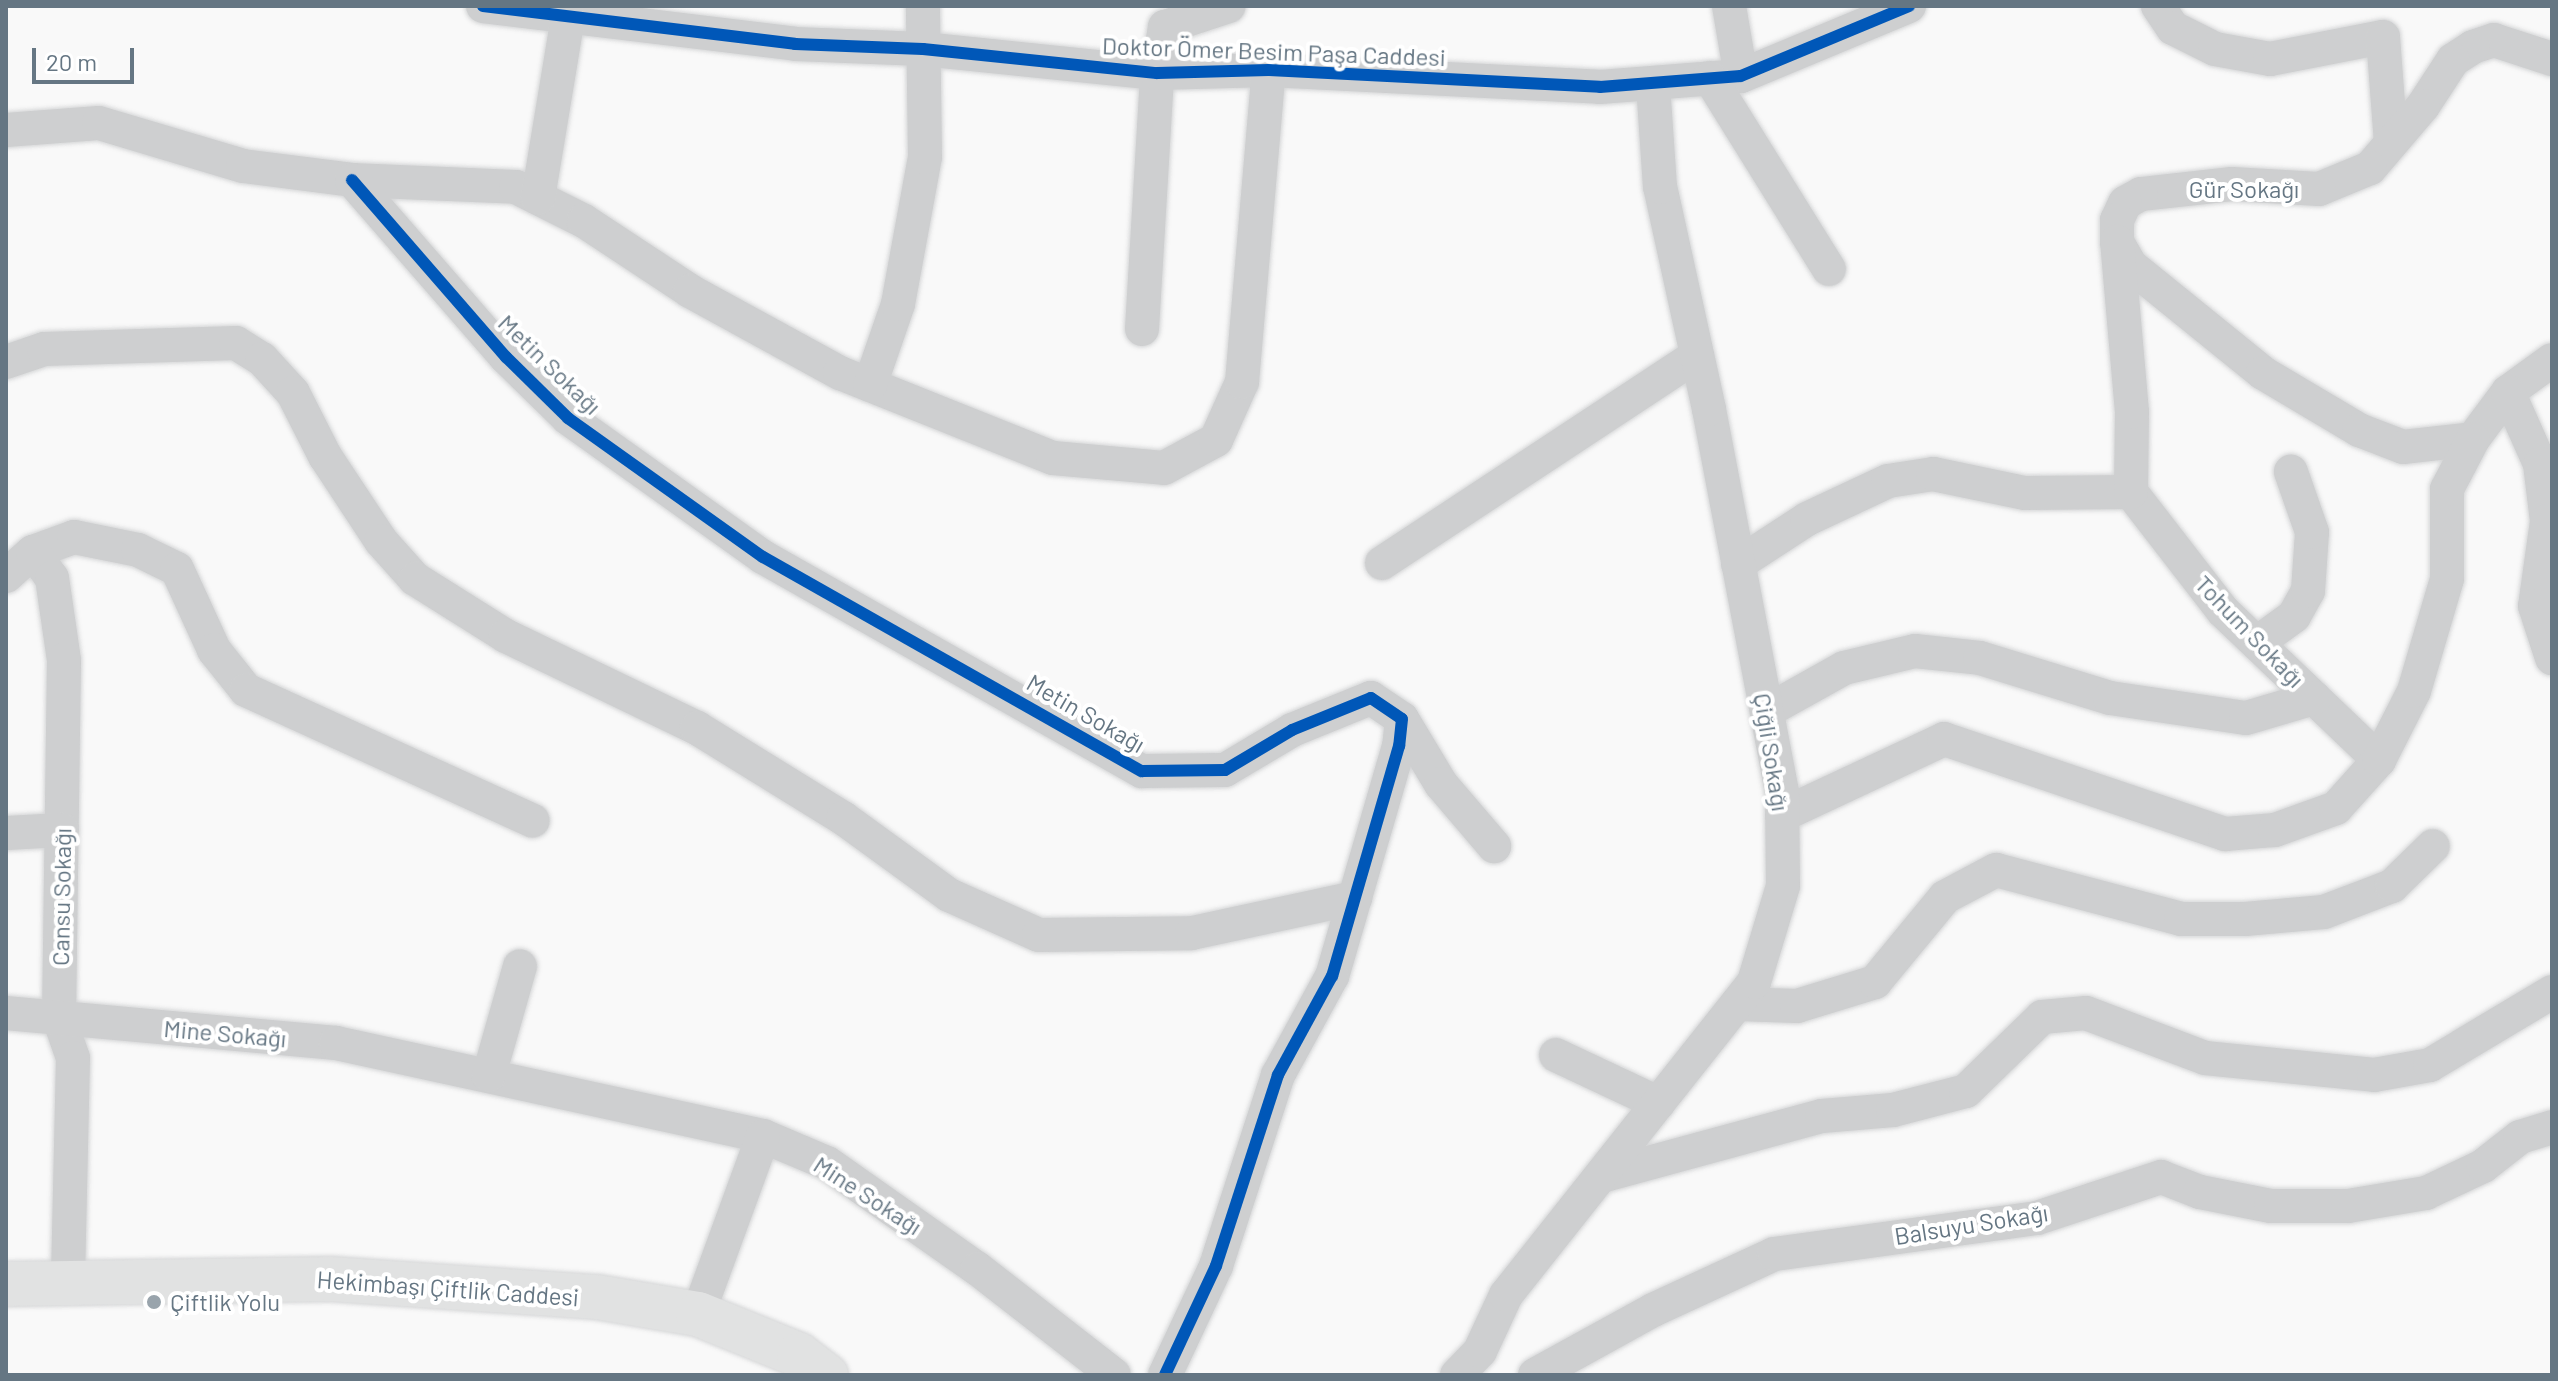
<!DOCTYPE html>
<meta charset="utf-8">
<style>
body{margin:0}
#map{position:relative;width:2558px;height:1381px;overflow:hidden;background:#f9f9f9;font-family:Barlow,sans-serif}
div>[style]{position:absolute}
.roads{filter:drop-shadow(0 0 2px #d5d6d7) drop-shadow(0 0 2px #d5d6d7)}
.minor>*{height:34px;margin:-17px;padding:0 17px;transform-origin:17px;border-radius:17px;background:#cecfd0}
.major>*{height:44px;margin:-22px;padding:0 22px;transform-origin:22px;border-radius:22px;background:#e1e2e2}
.cycleway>*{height:12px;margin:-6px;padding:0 6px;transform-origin:6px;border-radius:6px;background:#0057b8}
.dots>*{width:22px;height:22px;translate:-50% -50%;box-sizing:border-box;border:4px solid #fff;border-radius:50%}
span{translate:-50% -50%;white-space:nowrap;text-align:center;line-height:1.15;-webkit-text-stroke:8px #fff;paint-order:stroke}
.street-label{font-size:24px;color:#657683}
.poi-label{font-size:24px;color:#657683}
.left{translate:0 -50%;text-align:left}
.frame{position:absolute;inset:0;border:8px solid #657683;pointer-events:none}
.scale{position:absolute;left:32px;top:48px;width:102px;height:36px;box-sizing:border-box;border:4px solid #657683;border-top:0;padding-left:10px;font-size:24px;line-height:28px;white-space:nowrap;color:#657683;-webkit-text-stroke:6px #fff;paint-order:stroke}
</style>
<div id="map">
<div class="roads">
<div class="minor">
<i style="left:483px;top:6px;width:314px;rotate:6.9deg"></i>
<i style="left:795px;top:44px;width:128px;rotate:2.2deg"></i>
<i style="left:923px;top:49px;width:235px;rotate:5.9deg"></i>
<i style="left:1157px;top:73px;width:112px;rotate:-1.5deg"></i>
<i style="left:1269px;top:70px;width:331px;rotate:2.9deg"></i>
<i style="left:1600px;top:87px;width:141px;rotate:-4.5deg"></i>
<i style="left:1741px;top:76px;width:182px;rotate:-22.6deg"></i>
<i style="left:1729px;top:6px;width:71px;rotate:80.3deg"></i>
<i style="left:2158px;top:6px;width:27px;rotate:56deg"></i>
<i style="left:2173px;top:28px;width:47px;rotate:26.6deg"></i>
<i style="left:2215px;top:49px;width:56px;rotate:10.3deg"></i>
<i style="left:2270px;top:59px;width:115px;rotate:-11deg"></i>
<i style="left:2383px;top:37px;width:106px;rotate:85.7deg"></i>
<i style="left:2552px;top:59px;width:61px;rotate:-161.9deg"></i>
<i style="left:2494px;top:40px;width:22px;rotate:162deg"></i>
<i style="left:2473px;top:47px;width:24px;rotate:147deg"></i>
<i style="left:2453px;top:60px;width:55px;rotate:123.1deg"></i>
<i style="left:2423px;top:106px;width:82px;rotate:130.5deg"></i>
<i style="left:2370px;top:168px;width:55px;rotate:157.6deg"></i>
<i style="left:2319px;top:189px;width:87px;rotate:-176.7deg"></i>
<i style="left:2232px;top:184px;width:92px;rotate:173.7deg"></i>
<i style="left:2141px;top:194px;width:18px;rotate:151deg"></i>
<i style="left:2125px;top:203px;width:19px;rotate:115deg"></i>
<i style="left:2117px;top:220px;width:22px;rotate:90deg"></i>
<i style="left:2117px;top:242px;width:28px;rotate:60deg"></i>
<i style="left:2131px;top:266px;width:170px;rotate:39deg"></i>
<i style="left:2263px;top:373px;width:112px;rotate:30.7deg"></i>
<i style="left:2359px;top:430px;width:47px;rotate:21.1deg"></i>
<i style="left:2403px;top:447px;width:70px;rotate:-6.5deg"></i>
<i style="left:2473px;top:439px;width:59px;rotate:-53.3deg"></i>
<i style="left:2508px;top:392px;width:54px;rotate:-36deg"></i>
<i style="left:1710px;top:78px;width:225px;rotate:58.1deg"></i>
<i style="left:6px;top:130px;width:93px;rotate:-4.3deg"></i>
<i style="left:99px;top:123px;width:150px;rotate:16.6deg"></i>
<i style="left:243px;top:166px;width:110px;rotate:7.3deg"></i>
<i style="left:352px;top:180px;width:164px;rotate:2.4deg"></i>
<i style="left:516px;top:187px;width:76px;rotate:26.6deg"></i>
<i style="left:584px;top:221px;width:127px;rotate:33.4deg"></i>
<i style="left:690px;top:291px;width:171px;rotate:28.7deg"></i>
<i style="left:840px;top:373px;width:229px;rotate:21.8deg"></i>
<i style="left:1053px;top:458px;width:111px;rotate:5.1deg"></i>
<i style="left:1164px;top:468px;width:59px;rotate:-28.3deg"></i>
<i style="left:1216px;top:440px;width:64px;rotate:-65.9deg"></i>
<i style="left:1242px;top:382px;width:313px;rotate:-85.1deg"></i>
<i style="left:352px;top:180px;width:235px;rotate:49deg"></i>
<i style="left:506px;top:357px;width:87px;rotate:44.5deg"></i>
<i style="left:568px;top:418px;width:239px;rotate:35.5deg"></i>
<i style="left:763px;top:557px;width:435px;rotate:29.5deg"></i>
<i style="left:1142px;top:771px;width:83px;rotate:-0.7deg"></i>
<i style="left:1225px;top:770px;width:78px;rotate:-30.8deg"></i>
<i style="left:1292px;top:730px;width:85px;rotate:-22.1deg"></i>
<i style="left:1371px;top:698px;width:37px;rotate:34deg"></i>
<i style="left:1402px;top:719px;width:27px;rotate:96deg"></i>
<i style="left:1399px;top:746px;width:240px;rotate:106.2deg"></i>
<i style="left:1332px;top:976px;width:113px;rotate:118.6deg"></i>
<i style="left:1278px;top:1075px;width:201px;rotate:108deg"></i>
<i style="left:1216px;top:1266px;width:120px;rotate:115.1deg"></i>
<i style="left:538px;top:198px;width:184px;rotate:-80.6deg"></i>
<i style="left:1142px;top:329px;width:256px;rotate:-86.6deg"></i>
<i style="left:1157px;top:73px;width:47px;rotate:-80.1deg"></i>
<i style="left:1165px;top:27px;width:67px;rotate:-18.2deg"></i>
<i style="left:6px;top:362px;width:40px;rotate:-18.9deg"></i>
<i style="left:44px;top:349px;width:192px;rotate:-1.8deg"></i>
<i style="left:236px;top:343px;width:31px;rotate:32deg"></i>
<i style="left:262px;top:359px;width:46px;rotate:47.6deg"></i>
<i style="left:293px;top:393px;width:71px;rotate:63.1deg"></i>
<i style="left:325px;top:456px;width:102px;rotate:56.6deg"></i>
<i style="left:381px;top:541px;width:51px;rotate:48.2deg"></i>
<i style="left:415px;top:579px;width:107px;rotate:32.1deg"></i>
<i style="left:506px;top:636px;width:212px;rotate:25.7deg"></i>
<i style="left:697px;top:728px;width:172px;rotate:31.7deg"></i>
<i style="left:843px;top:818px;width:131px;rotate:36deg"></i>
<i style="left:949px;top:895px;width:98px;rotate:24deg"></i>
<i style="left:1039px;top:935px;width:153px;rotate:-0.7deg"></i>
<i style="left:1192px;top:933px;width:167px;rotate:-12.1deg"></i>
<i style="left:870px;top:385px;width:86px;rotate:-70.9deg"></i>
<i style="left:898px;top:304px;width:149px;rotate:-79.6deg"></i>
<i style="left:925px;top:157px;width:151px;rotate:-90.8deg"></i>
<i style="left:2508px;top:392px;width:79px;rotate:66deg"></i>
<i style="left:2540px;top:464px;width:57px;rotate:83deg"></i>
<i style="left:2547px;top:521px;width:86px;rotate:98deg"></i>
<i style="left:2535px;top:606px;width:55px;rotate:71.9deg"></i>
<i style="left:2131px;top:492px;width:150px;rotate:52.3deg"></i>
<i style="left:2223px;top:611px;width:216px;rotate:43.7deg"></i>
<i style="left:33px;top:552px;width:44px;rotate:-20.1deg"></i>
<i style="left:74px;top:537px;width:65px;rotate:11.5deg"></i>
<i style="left:138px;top:550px;width:43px;rotate:26deg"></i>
<i style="left:177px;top:569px;width:89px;rotate:65.4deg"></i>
<i style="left:214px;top:650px;width:51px;rotate:51.3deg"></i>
<i style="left:246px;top:690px;width:315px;rotate:24.5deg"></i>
<i style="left:1382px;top:563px;width:377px;rotate:-33.4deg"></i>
<i style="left:1738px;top:564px;width:82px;rotate:-33.1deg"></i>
<i style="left:1807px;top:519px;width:89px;rotate:-25.1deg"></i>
<i style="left:1888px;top:481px;width:46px;rotate:-8.8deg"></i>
<i style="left:1933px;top:474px;width:94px;rotate:11.7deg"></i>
<i style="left:2025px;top:493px;width:106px;rotate:-0.5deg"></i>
<i style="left:2131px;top:492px;width:80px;rotate:-89.3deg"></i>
<i style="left:2132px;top:412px;width:171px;rotate:-95deg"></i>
<i style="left:6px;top:576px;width:36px;rotate:-42deg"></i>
<i style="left:33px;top:552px;width:32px;rotate:54deg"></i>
<i style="left:52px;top:578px;width:83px;rotate:81.7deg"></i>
<i style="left:64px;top:660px;width:358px;rotate:90.8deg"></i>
<i style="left:59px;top:1018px;width:42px;rotate:70.7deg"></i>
<i style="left:73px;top:1058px;width:225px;rotate:91.3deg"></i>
<i style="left:2257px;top:643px;width:46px;rotate:-36.1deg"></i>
<i style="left:2294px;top:616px;width:29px;rotate:-61deg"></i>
<i style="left:2308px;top:591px;width:59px;rotate:-86.1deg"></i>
<i style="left:2312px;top:532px;width:64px;rotate:-109.3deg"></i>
<i style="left:1767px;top:711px;width:88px;rotate:-29.2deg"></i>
<i style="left:1844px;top:668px;width:73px;rotate:-13.5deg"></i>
<i style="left:1915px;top:651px;width:65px;rotate:6.1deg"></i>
<i style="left:1980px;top:658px;width:136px;rotate:17.1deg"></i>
<i style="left:2110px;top:698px;width:137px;rotate:8.4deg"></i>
<i style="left:2246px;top:718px;width:71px;rotate:-16.4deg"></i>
<i style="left:1402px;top:719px;width:76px;rotate:59deg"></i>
<i style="left:1441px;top:784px;width:82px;rotate:49.5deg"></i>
<i style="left:1782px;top:815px;width:179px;rotate:-25.1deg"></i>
<i style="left:1944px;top:739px;width:297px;rotate:18.7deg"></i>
<i style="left:2225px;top:834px;width:50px;rotate:-4.6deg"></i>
<i style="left:2275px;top:830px;width:65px;rotate:-19.8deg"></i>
<i style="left:2336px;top:808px;width:64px;rotate:-48.1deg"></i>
<i style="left:2379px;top:760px;width:77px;rotate:-63.1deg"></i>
<i style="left:2414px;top:691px;width:117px;rotate:-73.6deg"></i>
<i style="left:2447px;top:579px;width:90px;rotate:-90deg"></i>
<i style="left:2447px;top:489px;width:56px;rotate:-62.5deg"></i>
<i style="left:6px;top:833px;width:56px;rotate:-3.1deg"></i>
<i style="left:1737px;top:1004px;width:60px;rotate:1.9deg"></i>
<i style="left:1797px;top:1006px;width:82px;rotate:-17.1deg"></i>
<i style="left:1875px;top:982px;width:110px;rotate:-50.5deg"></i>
<i style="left:1945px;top:897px;width:58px;rotate:-27.9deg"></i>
<i style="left:1996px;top:870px;width:191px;rotate:14.8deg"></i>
<i style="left:2181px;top:919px;width:64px"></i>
<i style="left:2245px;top:919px;width:79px;rotate:-5.1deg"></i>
<i style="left:2324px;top:912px;width:73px;rotate:-20.9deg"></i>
<i style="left:2392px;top:886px;width:57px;rotate:-44.3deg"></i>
<i style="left:6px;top:1013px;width:331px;rotate:5.2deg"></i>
<i style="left:336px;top:1043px;width:437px;rotate:12.3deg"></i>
<i style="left:763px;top:1136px;width:69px;rotate:22.9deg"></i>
<i style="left:827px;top:1163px;width:184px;rotate:35.1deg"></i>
<i style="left:978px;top:1269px;width:172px;rotate:37.9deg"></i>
<i style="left:1556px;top:1055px;width:113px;rotate:25.2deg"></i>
<i style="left:489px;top:1075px;width:113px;rotate:-74.1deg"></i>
<i style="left:1601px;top:1176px;width:229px;rotate:-15.2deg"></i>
<i style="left:1822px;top:1116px;width:71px;rotate:-4.8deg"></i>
<i style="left:1893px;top:1110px;width:75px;rotate:-14.6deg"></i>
<i style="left:1966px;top:1091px;width:106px;rotate:-44.2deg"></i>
<i style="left:2042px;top:1017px;width:44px;rotate:-5.2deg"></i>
<i style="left:2086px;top:1013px;width:127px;rotate:20.7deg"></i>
<i style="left:2205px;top:1058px;width:170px;rotate:5.7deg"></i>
<i style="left:2374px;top:1075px;width:57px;rotate:-10.1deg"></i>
<i style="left:2430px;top:1065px;width:142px;rotate:-30.9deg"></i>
<i style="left:698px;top:1314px;width:189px;rotate:-69.9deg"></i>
<i style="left:1457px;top:1375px;width:33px;rotate:-46deg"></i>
<i style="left:1480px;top:1351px;width:62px;rotate:-65.1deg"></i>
<i style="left:1506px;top:1295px;width:399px;rotate:-51.6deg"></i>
<i style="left:1754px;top:982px;width:100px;rotate:-73.2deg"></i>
<i style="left:1783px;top:886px;width:94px;rotate:-90.6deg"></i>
<i style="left:1782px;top:792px;width:390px;rotate:-100.8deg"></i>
<i style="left:1709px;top:409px;width:227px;rotate:-102.4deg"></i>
<i style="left:1660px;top:187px;width:104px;rotate:-93.9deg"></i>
<i style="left:1535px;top:1375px;width:135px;rotate:-28.8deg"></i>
<i style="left:1653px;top:1310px;width:133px;rotate:-24.8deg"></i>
<i style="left:1774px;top:1254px;width:265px;rotate:-7.8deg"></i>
<i style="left:2037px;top:1218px;width:131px;rotate:-18.3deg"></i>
<i style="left:2161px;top:1177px;width:42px;rotate:21deg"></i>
<i style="left:2200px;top:1192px;width:72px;rotate:11.2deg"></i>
<i style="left:2271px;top:1206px;width:77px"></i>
<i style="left:2348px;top:1206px;width:79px;rotate:-9.5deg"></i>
<i style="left:2426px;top:1193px;width:63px;rotate:-25.3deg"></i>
<i style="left:2483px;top:1166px;width:47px;rotate:-38.1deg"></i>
<i style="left:2520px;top:1137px;width:34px;rotate:-17deg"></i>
</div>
<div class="major">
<i style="left:6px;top:1284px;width:325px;rotate:-0.9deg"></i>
<i style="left:331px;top:1279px;width:267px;rotate:3.9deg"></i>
<i style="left:597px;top:1297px;width:102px;rotate:9.6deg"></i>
<i style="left:698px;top:1314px;width:109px;rotate:22.1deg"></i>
<i style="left:799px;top:1355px;width:34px;rotate:37deg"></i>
</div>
</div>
<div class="cycleway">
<i style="left:483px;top:6px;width:314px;rotate:6.9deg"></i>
<i style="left:795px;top:44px;width:128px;rotate:2.2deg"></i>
<i style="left:923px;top:49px;width:235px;rotate:5.9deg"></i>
<i style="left:1157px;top:73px;width:112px;rotate:-1.5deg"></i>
<i style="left:1269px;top:70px;width:331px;rotate:2.9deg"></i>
<i style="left:1600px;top:87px;width:141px;rotate:-4.5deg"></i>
<i style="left:1741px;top:76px;width:182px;rotate:-22.6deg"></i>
<i style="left:352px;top:180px;width:235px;rotate:49deg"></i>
<i style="left:506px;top:357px;width:87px;rotate:44.5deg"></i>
<i style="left:568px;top:418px;width:239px;rotate:35.5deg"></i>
<i style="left:763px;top:557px;width:435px;rotate:29.5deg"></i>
<i style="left:1142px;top:771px;width:83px;rotate:-0.7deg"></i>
<i style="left:1225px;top:770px;width:78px;rotate:-30.8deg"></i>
<i style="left:1292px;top:730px;width:85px;rotate:-22.1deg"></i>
<i style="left:1371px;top:698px;width:37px;rotate:34deg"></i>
<i style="left:1402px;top:719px;width:27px;rotate:96deg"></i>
<i style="left:1399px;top:746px;width:240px;rotate:106.2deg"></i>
<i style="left:1332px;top:976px;width:113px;rotate:118.6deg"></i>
<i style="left:1278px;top:1075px;width:201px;rotate:108deg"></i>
<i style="left:1216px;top:1266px;width:120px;rotate:115.1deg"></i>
</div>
<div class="dots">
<i style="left:154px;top:1302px;background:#99a4ac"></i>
</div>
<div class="street-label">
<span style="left:1274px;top:51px;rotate:2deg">Doktor Ömer Besim Paşa Caddesi</span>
<span style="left:2244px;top:189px">Gür Sokağı</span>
<span style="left:550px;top:364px;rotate:44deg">Metin Sokağı</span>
<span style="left:2250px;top:631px;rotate:46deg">Tohum Sokağı</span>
<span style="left:1086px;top:713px;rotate:30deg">Metin Sokağı</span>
<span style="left:1772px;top:752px;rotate:81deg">Çiğli Sokağı</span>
<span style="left:61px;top:897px;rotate:-89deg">Cansu Sokağı</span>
<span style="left:225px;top:1033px;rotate:5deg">Mine Sokağı</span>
<span style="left:868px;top:1195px;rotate:33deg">Mine Sokağı</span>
<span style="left:1971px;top:1224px;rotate:-9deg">Balsuyu Sokağı</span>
<span style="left:448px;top:1288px;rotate:4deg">Hekimbaşı Çiftlik Caddesi</span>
</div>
<div class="poi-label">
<span class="left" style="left:170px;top:1302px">Çiftlik Yolu</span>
</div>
<div class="frame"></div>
<div class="scale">20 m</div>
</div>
